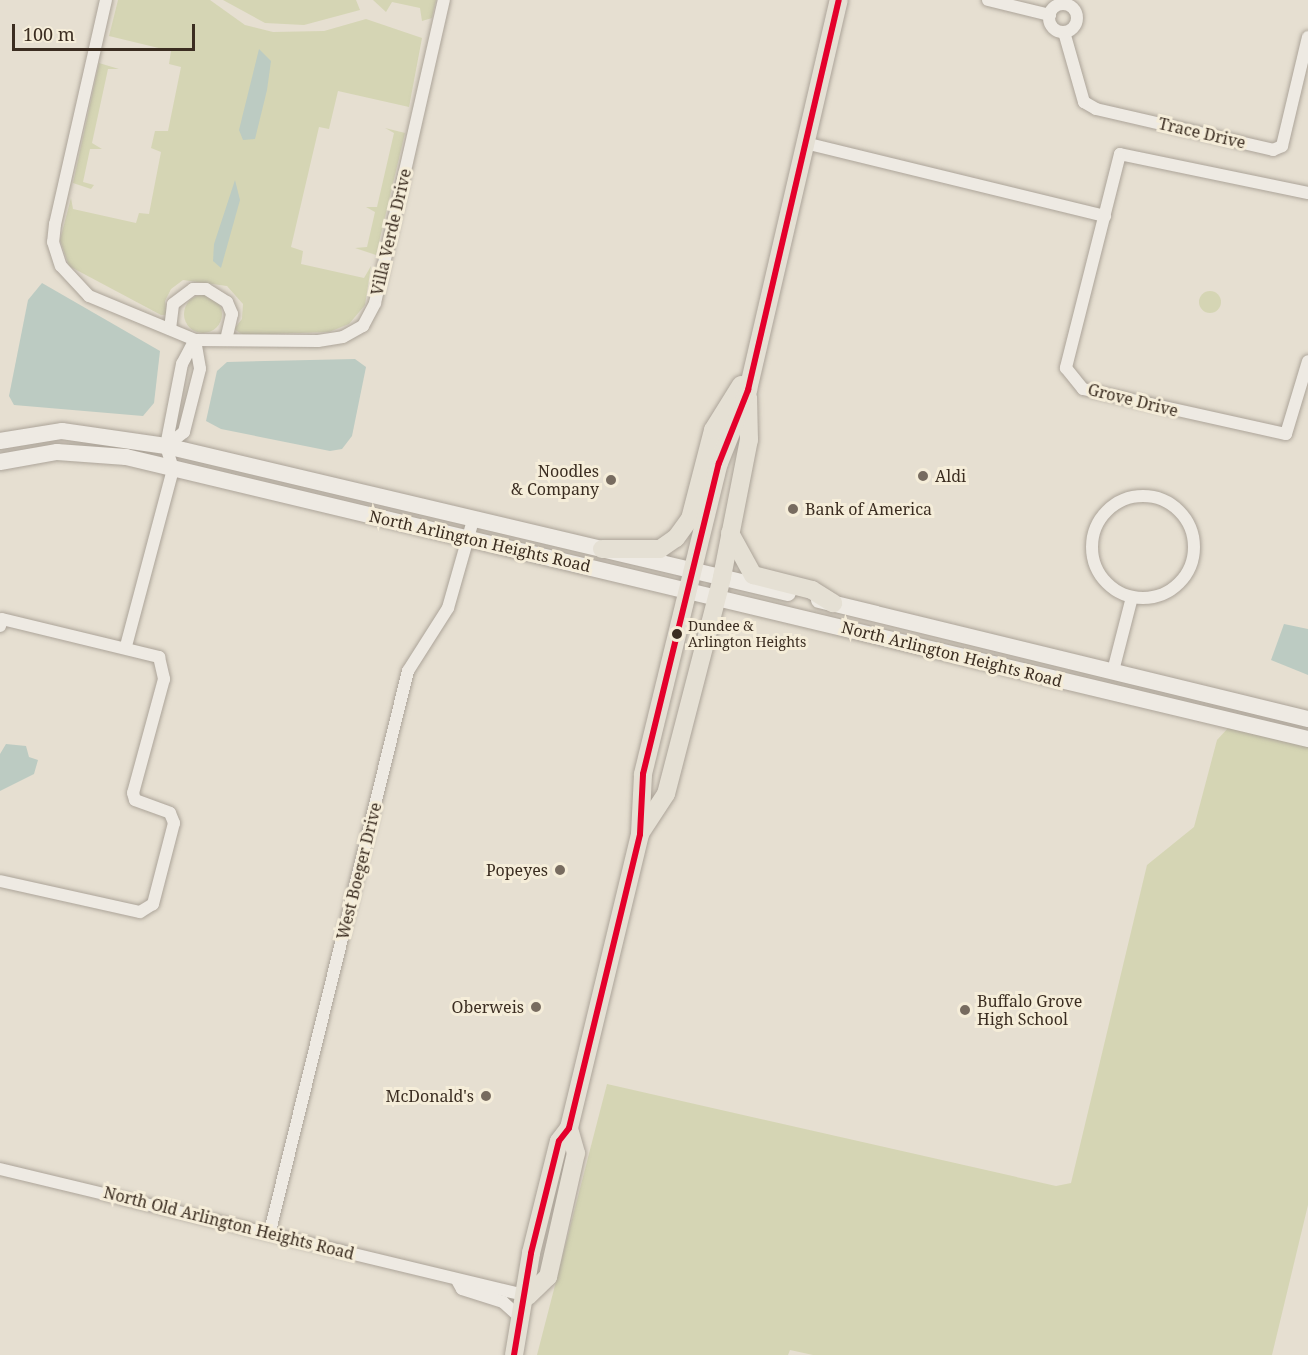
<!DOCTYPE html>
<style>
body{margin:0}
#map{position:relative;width:1308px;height:1355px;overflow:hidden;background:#e6dfd1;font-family:"Noto Serif",serif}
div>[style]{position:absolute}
.green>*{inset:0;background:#d5d5b4}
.round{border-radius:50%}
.water>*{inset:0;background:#bccbc2}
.roads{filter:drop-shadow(0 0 2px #aca499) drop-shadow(0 0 2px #aca499)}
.minor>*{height:12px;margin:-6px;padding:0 6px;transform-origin:6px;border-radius:6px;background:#eeeae3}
.minor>.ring{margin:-6px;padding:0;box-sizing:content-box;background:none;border:12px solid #eeeae3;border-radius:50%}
.secondary>*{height:16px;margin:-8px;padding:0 8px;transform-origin:8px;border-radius:8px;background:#eeeae3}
.primary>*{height:18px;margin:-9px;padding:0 9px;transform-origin:9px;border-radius:9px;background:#e5e0d4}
.bus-1>*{height:6px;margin:-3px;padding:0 3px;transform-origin:3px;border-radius:3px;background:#e4002b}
.dots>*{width:16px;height:16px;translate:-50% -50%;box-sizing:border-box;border:3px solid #f5edd9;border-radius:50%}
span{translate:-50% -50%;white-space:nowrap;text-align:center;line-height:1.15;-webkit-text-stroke:6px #f5edd9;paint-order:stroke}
.bus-label{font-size:14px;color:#3b2d21}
.left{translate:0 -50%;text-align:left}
.street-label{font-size:16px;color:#3b2d21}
.poi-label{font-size:16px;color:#3b2d21}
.right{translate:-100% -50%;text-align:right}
.scale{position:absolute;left:12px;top:24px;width:183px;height:27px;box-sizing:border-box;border:3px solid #3b2d21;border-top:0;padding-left:8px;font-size:18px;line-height:21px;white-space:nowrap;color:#3b2d21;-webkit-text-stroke:4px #f5edd9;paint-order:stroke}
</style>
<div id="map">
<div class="green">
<i style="clip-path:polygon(118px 0,210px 0,245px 25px,273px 32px,324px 31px,366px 19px,422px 38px,409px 107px,338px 91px,329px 129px,319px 127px,291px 247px,303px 251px,301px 264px,364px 278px,371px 266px,365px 305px,349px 324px,329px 332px,243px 335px,234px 329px,242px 319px,243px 304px,227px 286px,183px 280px,171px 289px,165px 301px,167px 315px,161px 315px,69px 266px,60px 240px,71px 198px,73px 209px,136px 223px,139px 213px,149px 214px,161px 152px,151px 148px,155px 131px,168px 131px,181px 67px,169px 64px,171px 51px,109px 36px)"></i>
<i style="clip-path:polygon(223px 0,356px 0,360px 10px,304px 25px,265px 23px)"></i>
<i style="clip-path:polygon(373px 0,436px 0,432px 18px,422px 21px,420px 8px,392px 2px,386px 12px)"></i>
<i style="clip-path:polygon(99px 63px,119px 69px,108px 69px,92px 143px,102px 149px,90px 149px,83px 182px,94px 185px,91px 189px,73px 183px)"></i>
<i style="clip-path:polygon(385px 128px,405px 133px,376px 255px,355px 248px,367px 247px,375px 212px,366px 207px,377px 207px,394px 133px)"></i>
<i class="round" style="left:1199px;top:291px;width:22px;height:22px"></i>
<i class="round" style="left:184px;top:295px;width:38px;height:38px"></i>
<i style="clip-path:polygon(1229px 727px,1308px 745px,1308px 1205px,1272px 1355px,813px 1355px,790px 1350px,788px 1355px,537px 1355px,607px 1084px,1056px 1186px,1071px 1183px,1147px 865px,1194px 827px,1217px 740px)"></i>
</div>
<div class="water">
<i style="clip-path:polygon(259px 49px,271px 61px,267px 90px,255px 139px,243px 140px,239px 130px)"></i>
<i style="clip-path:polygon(235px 180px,240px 200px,221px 268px,213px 261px,214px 244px)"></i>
<i style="clip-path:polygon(42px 283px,160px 351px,154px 403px,143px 416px,14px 405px,9px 396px,28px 300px)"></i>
<i style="clip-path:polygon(355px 359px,366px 367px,352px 436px,342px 449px,330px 451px,221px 429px,206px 421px,217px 371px,227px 362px)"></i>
<i style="clip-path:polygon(1284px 624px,1308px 629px,1308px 675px,1271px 660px)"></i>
<i style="clip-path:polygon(6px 744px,26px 746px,29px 757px,38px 760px,34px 774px,0 791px,0 754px)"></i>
</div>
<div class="roads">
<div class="minor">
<i style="left:106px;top:0;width:230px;rotate:102.8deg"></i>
<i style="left:55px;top:224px;width:18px;rotate:96deg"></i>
<i style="left:53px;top:242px;width:25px;rotate:72deg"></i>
<i style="left:61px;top:266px;width:41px;rotate:47deg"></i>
<i style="left:89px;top:296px;width:115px;rotate:22.5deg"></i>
<i style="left:195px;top:340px;width:123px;rotate:0.5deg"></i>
<i style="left:318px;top:341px;width:25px;rotate:-9deg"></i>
<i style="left:343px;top:337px;width:23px;rotate:-29deg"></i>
<i style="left:363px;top:326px;width:26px;rotate:-62deg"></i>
<i style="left:375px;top:303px;width:311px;rotate:-77.2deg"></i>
<i style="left:988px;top:0;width:64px;rotate:13.6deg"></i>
<i class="ring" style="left:1049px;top:4px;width:16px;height:16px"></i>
<i style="left:1064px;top:32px;width:73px;rotate:74.1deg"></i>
<i style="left:1084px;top:102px;width:14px;rotate:30deg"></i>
<i style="left:1096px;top:109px;width:182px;rotate:13deg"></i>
<i style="left:1273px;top:150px;width:10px;rotate:-24deg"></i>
<i style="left:1282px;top:146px;width:112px;rotate:-76.6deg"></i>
<i style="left:805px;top:143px;width:309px;rotate:13.7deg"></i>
<i style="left:1308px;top:193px;width:192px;rotate:-168.3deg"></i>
<i style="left:1120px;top:154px;width:221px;rotate:104.2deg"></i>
<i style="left:1066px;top:368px;width:27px;rotate:51deg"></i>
<i style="left:1083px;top:389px;width:208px;rotate:12.5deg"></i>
<i style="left:1286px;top:434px;width:76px;rotate:-73.2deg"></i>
<i style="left:170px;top:329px;width:25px;rotate:-83deg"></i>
<i style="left:173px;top:304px;width:25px;rotate:-37deg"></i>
<i style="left:193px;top:289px;width:13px"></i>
<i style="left:206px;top:289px;width:25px;rotate:32deg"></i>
<i style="left:227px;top:302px;width:13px;rotate:67deg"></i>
<i style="left:232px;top:314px;width:26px;rotate:103deg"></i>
<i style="left:195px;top:340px;width:29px;rotate:80deg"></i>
<i style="left:200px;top:369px;width:65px;rotate:104.3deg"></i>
<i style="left:184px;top:432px;width:23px;rotate:142deg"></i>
<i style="left:166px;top:446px;width:84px;rotate:-79deg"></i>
<i style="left:182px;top:364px;width:27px;rotate:-62deg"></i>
<i class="ring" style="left:1092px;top:496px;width:90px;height:90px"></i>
<i style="left:0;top:626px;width:7px;rotate:-74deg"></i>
<i style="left:2px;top:619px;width:162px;rotate:13.6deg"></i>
<i style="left:159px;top:657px;width:23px;rotate:77deg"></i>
<i style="left:164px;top:679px;width:118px;rotate:105.2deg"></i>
<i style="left:133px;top:793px;width:7px;rotate:74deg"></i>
<i style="left:135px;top:800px;width:37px;rotate:20deg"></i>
<i style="left:170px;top:813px;width:11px;rotate:68deg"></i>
<i style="left:174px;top:823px;width:84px;rotate:104.5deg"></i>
<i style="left:153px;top:904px;width:15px;rotate:148deg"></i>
<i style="left:140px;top:912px;width:143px;rotate:-167.5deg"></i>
<i style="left:126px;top:646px;width:183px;rotate:-75.1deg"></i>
<i style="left:173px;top:469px;width:24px;rotate:-107deg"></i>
<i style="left:1113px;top:671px;width:76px;rotate:-75.6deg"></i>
<i style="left:0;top:1169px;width:543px;rotate:13.52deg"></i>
<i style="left:270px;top:1231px;width:577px;rotate:-76.16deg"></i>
<i style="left:408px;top:671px;width:75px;rotate:-57.6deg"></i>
<i style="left:448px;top:608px;width:91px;rotate:-74.1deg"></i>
<i style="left:457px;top:1280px;width:10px;rotate:61deg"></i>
<i style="left:462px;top:1289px;width:43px;rotate:17.6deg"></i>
<i style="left:503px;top:1302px;width:25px;rotate:42deg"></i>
</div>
<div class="secondary">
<i style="left:0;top:441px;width:63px;rotate:-9.2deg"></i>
<i style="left:62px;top:431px;width:105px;rotate:8.2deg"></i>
<i style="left:166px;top:446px;width:639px;rotate:13.3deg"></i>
<i style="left:0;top:462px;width:58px;rotate:-10deg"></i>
<i style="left:57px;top:452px;width:69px;rotate:4.1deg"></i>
<i style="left:126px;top:457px;width:1215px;rotate:13.42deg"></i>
<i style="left:819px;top:600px;width:503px;rotate:13.68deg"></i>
</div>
<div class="primary">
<i style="left:730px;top:533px;width:48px;rotate:61.3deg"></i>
<i style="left:753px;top:575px;width:61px;rotate:14.3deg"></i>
<i style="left:812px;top:590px;width:25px;rotate:32deg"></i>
<i style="left:602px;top:549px;width:58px"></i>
<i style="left:660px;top:549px;width:19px;rotate:-35deg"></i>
<i style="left:676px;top:538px;width:24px;rotate:-54deg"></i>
<i style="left:690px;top:519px;width:92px;rotate:-75.5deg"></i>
<i style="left:713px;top:430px;width:53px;rotate:-58.1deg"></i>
<i style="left:641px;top:832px;width:45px;rotate:-56.7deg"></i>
<i style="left:666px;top:794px;width:224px;rotate:-75.5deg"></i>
<i style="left:722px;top:577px;width:140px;rotate:-78.9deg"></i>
<i style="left:749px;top:440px;width:43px;rotate:-91.3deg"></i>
<i style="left:528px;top:1296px;width:28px;rotate:-44deg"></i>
<i style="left:548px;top:1277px;width:127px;rotate:-77.3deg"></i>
<i style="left:576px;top:1153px;width:26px;rotate:-106deg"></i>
<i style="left:514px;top:1355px;width:103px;rotate:-80.5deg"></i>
<i style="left:531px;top:1253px;width:115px;rotate:-76deg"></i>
<i style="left:559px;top:1141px;width:16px;rotate:-52deg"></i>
<i style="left:569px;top:1128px;width:302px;rotate:-76.4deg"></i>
<i style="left:640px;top:834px;width:60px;rotate:-87.1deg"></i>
<i style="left:643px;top:774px;width:320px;rotate:-76.3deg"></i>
<i style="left:719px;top:463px;width:79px;rotate:-68.3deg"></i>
<i style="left:748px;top:390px;width:400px;rotate:-76.9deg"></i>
</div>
</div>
<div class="bus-1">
<i style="left:514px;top:1355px;width:103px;rotate:-80.5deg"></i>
<i style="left:531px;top:1253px;width:115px;rotate:-76deg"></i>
<i style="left:559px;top:1141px;width:16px;rotate:-52deg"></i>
<i style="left:569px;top:1128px;width:302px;rotate:-76.4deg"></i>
<i style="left:640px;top:834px;width:60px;rotate:-87.1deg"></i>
<i style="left:643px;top:774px;width:320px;rotate:-76.3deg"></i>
<i style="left:719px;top:463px;width:79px;rotate:-68.3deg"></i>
<i style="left:748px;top:390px;width:400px;rotate:-76.9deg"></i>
</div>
<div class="dots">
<i style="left:923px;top:476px;background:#776b5f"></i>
<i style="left:611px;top:480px;background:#776b5f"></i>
<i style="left:793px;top:509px;background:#776b5f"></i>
<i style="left:677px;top:634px;background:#3b2d21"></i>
<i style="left:560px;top:870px;background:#776b5f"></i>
<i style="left:536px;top:1007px;background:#776b5f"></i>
<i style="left:965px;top:1010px;background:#776b5f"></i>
<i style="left:486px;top:1096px;background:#776b5f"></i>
</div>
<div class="bus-label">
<span class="left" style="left:688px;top:634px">Dundee &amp;<br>Arlington Heights</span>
</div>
<div class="street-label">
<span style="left:1202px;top:133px;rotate:13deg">Trace Drive</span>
<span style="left:391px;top:232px;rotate:-77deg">Villa Verde Drive</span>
<span style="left:1133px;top:400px;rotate:14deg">Grove Drive</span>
<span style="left:480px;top:541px;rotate:13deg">North Arlington Heights Road</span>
<span style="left:952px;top:654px;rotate:14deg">North Arlington Heights Road</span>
<span style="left:359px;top:871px;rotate:-76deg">West Boeger Drive</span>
<span style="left:229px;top:1223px;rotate:14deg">North Old Arlington Heights Road</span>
</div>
<div class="poi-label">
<span class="right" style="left:599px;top:480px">Noodles<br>&amp; Company</span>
<span class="left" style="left:935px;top:476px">Aldi</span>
<span class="left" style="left:805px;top:509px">Bank of America</span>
<span class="right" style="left:548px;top:870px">Popeyes</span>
<span class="left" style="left:977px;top:1010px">Buffalo Grove<br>High School</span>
<span class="right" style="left:524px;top:1007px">Oberweis</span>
<span class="right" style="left:474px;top:1096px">McDonald's</span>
</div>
<div class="scale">100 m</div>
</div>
